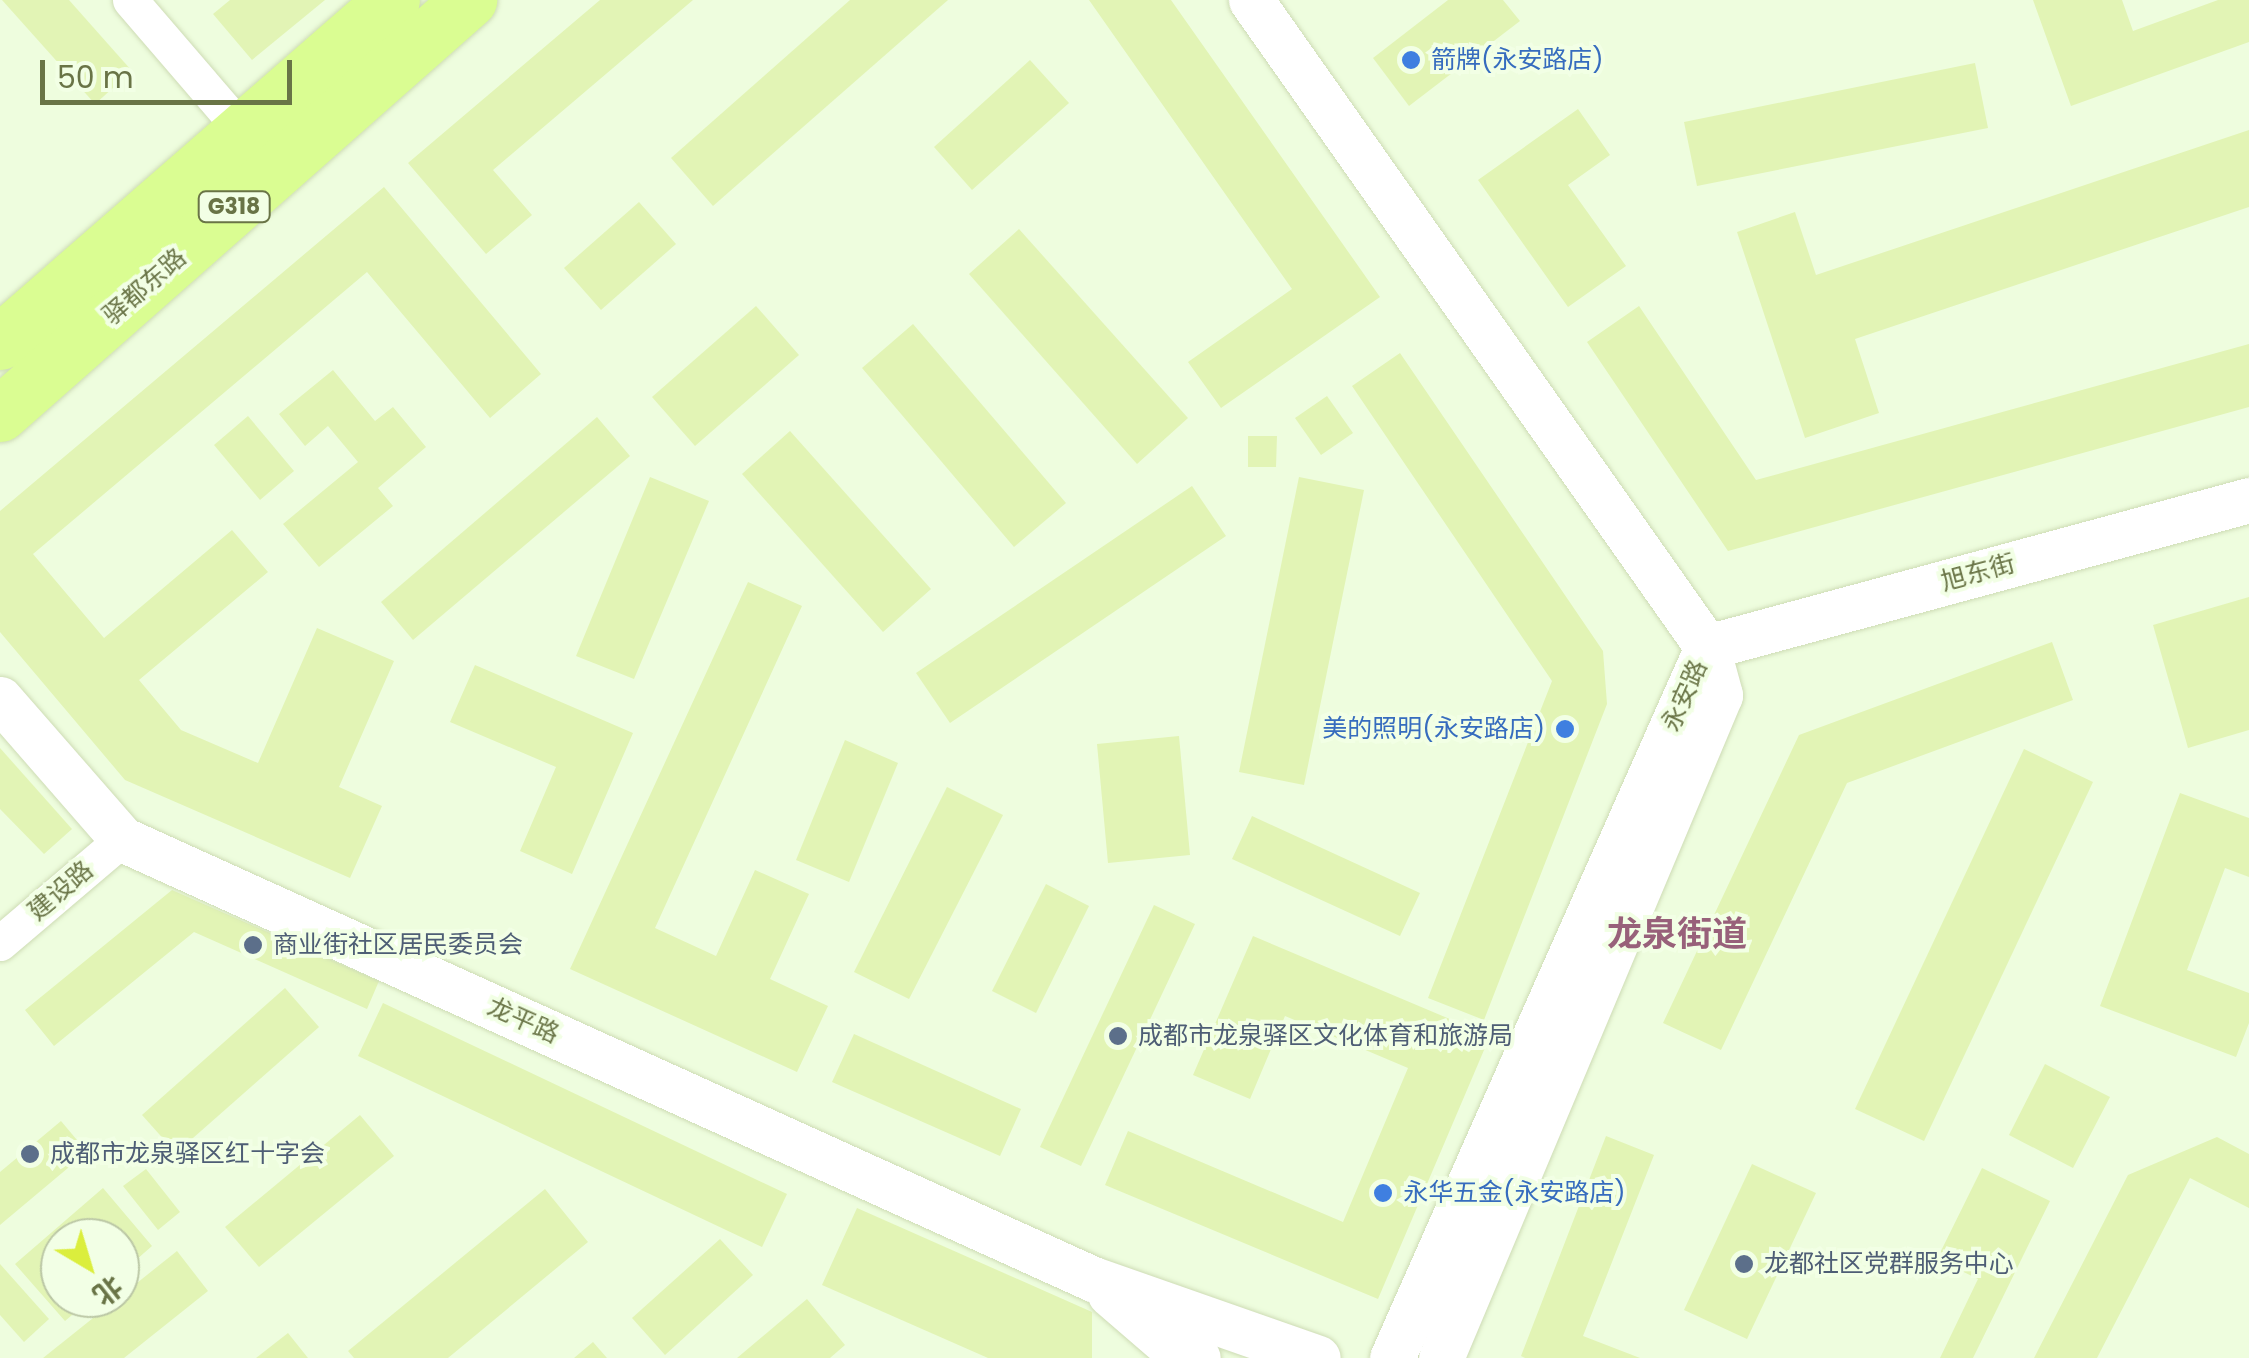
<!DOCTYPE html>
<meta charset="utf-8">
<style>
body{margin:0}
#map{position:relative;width:2249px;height:1358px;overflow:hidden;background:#eefdde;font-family:Poppins,"Noto Sans SC",sans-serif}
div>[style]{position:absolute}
.building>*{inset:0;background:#e2f4b5}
.roads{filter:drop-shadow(0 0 2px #cedcb5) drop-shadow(0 0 2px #cedcb5)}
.minor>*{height:35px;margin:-17.5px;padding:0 17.5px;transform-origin:17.5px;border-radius:17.5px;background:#fff}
.tertiary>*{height:45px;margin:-22.5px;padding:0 22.5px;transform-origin:22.5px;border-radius:22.5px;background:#fff}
.trunk>*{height:55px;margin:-27.5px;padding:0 27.5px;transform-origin:27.5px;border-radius:27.5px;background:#dafd92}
.dots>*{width:28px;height:28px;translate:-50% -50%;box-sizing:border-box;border:5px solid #f2ffe5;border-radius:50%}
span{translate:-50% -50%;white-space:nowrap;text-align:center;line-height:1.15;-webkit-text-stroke:8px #f2ffe5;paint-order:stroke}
.shield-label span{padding:2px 8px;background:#f2ffe5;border:2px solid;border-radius:8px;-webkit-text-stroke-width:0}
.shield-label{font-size:22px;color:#697446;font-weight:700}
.shop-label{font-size:25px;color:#366cbe}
.left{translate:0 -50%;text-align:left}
.right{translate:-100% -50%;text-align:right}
.street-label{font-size:25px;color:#697446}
.service-label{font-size:25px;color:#4e5e75}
.district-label{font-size:35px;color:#98617a;font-weight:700}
.north{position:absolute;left:40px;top:1218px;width:100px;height:100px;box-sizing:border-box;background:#f2ffe5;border:2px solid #bbc7a5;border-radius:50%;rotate:142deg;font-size:28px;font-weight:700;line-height:40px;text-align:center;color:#697446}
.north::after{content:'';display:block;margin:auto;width:35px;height:45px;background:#dbee3d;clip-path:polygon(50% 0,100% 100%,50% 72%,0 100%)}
.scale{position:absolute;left:40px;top:60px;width:252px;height:45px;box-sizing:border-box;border:5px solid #697446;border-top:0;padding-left:12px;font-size:30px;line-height:35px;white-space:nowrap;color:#697446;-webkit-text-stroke:8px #f2ffe5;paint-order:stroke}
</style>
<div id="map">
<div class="building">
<i style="clip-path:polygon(2px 0,69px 0,132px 71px,95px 104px)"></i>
<i style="clip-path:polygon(230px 0,325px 0,252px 60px,213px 14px)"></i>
<i style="clip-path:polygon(600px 0,693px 0,493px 170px,532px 215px,486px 254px,408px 163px)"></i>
<i style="clip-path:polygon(850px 0,948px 0,713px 206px,671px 158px)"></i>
<i style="clip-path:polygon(1089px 0,1171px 0,1380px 297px,1221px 408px,1188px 362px,1292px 289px)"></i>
<i style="clip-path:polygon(1448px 0,1503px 0,1520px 21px,1409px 106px,1373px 58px)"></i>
<i style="clip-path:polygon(2033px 0,2122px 0,2133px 31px,2218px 0,2249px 0,2249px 42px,2071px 106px)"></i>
<i style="clip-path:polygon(1030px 60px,1069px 103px,972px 190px,934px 147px)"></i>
<i style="clip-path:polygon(1975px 63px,1988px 128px,1697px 186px,1684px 122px)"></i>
<i style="clip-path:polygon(1578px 109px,1610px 155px,1568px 185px,1626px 266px,1568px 307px,1478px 180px)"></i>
<i style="clip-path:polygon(2249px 130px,2249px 207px,1855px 339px,1879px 413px,1805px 438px,1737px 232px,1795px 212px,1816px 275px)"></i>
<i style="clip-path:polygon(384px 187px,541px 374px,490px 418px,367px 272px,33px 554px,104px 638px,232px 530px,268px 572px,139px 680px,181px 730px,258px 763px,317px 628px,394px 661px,339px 787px,382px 806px,350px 878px,125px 780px,0 632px,0 511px)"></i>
<i style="clip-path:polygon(639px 202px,676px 244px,601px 310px,564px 268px)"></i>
<i style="clip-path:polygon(1019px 229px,1188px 418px,1137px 464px,969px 274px)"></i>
<i style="clip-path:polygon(756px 306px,799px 355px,695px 446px,652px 397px)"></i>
<i style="clip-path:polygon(1639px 306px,1756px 480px,2249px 344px,2249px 407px,1728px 551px,1587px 342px)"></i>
<i style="clip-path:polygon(913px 324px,1066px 503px,1014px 547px,862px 368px)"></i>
<i style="clip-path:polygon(1400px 353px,1603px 651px,1607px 704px,1484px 1020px,1428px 998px,1552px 681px,1352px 386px)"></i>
<i style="clip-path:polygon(333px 370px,375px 421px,393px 407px,426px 447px,378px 488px,393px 506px,319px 567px,283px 524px,358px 462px,328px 426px,305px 446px,279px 414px)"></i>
<i style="clip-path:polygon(1327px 396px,1353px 433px,1321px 455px,1295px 418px)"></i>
<i style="clip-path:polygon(248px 416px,294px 471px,260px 500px,214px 445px)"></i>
<i style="clip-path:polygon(597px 417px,630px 456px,413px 640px,381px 602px)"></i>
<i style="clip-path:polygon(790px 431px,931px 589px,883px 632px,742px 474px)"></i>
<i style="clip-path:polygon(1248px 436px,1277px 436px,1276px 467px,1248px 467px)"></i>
<i style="clip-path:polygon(650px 477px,709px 501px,634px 679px,576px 656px)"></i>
<i style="clip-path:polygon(1299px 477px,1364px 490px,1304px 785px,1239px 772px)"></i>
<i style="clip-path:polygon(1192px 486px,1226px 536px,950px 723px,916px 673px)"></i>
<i style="clip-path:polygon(748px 582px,802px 606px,655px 928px,716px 956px,755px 870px,809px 894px,770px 979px,828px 1006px,797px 1072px,570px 969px)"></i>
<i style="clip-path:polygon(2249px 597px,2249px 730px,2188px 748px,2153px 625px)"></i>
<i style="clip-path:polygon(2052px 642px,2073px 700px,1847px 783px,1721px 1050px,1663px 1023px,1799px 735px)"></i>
<i style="clip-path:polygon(475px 665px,633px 733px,572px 874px,520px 851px,556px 767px,450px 722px)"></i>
<i style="clip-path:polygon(1179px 736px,1190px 855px,1108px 863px,1097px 744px)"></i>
<i style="clip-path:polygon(845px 740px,898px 763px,849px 882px,796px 860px)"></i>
<i style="clip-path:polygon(0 748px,72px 829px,44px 854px,0 809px)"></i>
<i style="clip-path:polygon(2024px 749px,2093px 782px,1924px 1141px,1855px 1109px)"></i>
<i style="clip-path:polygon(947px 787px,1003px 815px,909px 999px,854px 972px)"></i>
<i style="clip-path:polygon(2180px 793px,2249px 818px,2249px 877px,2225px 868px,2187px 970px,2249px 993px,2249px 1023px,2236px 1057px,2100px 1006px)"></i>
<i style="clip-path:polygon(1252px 816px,1420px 893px,1400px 936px,1232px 859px)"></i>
<i style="clip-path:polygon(1046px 884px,1089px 906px,1036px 1013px,992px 991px)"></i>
<i style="clip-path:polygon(172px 890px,379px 981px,367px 1009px,194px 932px,54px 1046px,25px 1010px)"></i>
<i style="clip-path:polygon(1154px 905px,1195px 924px,1081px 1166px,1040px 1147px)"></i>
<i style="clip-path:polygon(1253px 936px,1490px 1036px,1378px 1299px,1105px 1185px,1128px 1131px,1343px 1222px,1408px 1068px,1285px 1016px,1250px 1099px,1193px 1075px)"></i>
<i style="clip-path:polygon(285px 988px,319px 1027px,176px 1153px,142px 1115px)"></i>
<i style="clip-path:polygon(383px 1003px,787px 1194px,762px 1247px,358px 1056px)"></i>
<i style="clip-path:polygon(854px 1034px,1021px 1109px,1000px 1156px,832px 1082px)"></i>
<i style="clip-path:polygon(2045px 1064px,2110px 1097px,2073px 1168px,2009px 1135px)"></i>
<i style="clip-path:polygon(360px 1115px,394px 1156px,259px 1267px,225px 1227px)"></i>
<i style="clip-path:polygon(61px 1121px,87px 1152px,0 1225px,0 1172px)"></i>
<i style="clip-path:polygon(1606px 1136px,1654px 1155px,1583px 1336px,1640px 1358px,1525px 1358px,1521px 1356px)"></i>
<i style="clip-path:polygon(2217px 1137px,2249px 1154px,2249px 1208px,2190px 1178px,2097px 1358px,2034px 1358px,2128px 1175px)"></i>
<i style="clip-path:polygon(1752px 1164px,1816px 1193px,1747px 1339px,1684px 1310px)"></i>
<i style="clip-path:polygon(1982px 1168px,2050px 1201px,1973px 1358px,1940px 1358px,1978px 1279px,1937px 1259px)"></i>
<i style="clip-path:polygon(146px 1169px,180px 1212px,158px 1230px,123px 1186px)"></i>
<i style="clip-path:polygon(103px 1188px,152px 1246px,120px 1274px,120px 1238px,60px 1238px,60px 1298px,92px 1298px,65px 1321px,15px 1264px)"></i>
<i style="clip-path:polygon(545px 1189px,588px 1242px,448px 1358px,354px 1358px,348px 1351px)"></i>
<i style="clip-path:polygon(857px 1208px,1092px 1312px,1092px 1358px,988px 1358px,822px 1285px)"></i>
<i style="clip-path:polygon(720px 1239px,753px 1275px,665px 1355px,632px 1318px)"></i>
<i style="clip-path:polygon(177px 1251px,208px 1291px,124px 1358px,43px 1358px)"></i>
<i style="clip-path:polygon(0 1264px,49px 1319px,24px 1342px,0 1315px)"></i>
<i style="clip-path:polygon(807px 1299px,845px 1345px,830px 1358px,737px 1358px)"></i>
<i style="clip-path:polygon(288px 1333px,308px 1358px,256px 1358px)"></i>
<i style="clip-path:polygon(593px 1342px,607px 1358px,574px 1358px)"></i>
</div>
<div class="roads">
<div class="minor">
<i style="left:130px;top:0;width:172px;rotate:49.3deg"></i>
<i style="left:0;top:943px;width:160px;rotate:-40.4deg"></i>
</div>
<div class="tertiary">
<i style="left:1251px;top:0;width:792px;rotate:54.82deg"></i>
<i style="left:1707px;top:647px;width:50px;rotate:74.8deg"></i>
<i style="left:1720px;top:695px;width:719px;rotate:112.82deg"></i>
<i style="left:1707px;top:647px;width:562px;rotate:-15.17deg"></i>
<i style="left:0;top:699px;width:186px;rotate:48.9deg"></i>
<i style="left:122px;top:839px;width:1066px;rotate:24.38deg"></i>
<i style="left:1093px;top:1279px;width:238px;rotate:19.3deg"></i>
<i style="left:1110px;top:1294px;width:86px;rotate:40.7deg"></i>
<i style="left:1175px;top:1350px;width:24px;rotate:19deg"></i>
<i style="left:1392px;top:1358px;width:778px;rotate:-66.1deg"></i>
</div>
<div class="trunk">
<i style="left:0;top:342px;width:520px;rotate:-41.1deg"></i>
<i style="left:0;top:414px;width:626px;rotate:-41.44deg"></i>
</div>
</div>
<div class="dots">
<i style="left:1411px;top:60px;background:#3f7fe0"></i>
<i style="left:1565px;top:729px;background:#3f7fe0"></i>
<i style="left:253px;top:945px;background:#5c6f8a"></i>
<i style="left:1118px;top:1036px;background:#5c6f8a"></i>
<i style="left:30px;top:1154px;background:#5c6f8a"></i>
<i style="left:1383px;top:1193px;background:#3f7fe0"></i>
<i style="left:1744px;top:1264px;background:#5c6f8a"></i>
</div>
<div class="shield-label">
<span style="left:234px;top:207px">G318</span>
</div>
<div class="shop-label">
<span class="left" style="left:1431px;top:60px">箭牌(永安路店)</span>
<span class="right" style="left:1545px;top:729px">美的照明(永安路店)</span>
<span class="left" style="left:1403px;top:1193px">永华五金(永安路店)</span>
</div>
<div class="street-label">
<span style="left:145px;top:287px;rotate:-41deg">驿都东路</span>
<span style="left:1978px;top:573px;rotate:-15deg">旭东街</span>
<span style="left:1685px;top:696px;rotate:-66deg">永安路</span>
<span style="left:61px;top:891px;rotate:-40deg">建设路</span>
<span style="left:523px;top:1021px;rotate:24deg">龙平路</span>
</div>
<div class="service-label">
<span class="left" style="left:273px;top:945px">商业街社区居民委员会</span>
<span class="left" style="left:1138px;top:1036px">成都市龙泉驿区文化体育和旅游局</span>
<span class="left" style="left:50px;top:1154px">成都市龙泉驿区红十字会</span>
<span class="left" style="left:1764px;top:1264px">龙都社区党群服务中心</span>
</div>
<div class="district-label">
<span style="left:1677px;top:934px">龙泉街道</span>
</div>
<div class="north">北</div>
<div class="scale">50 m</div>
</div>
